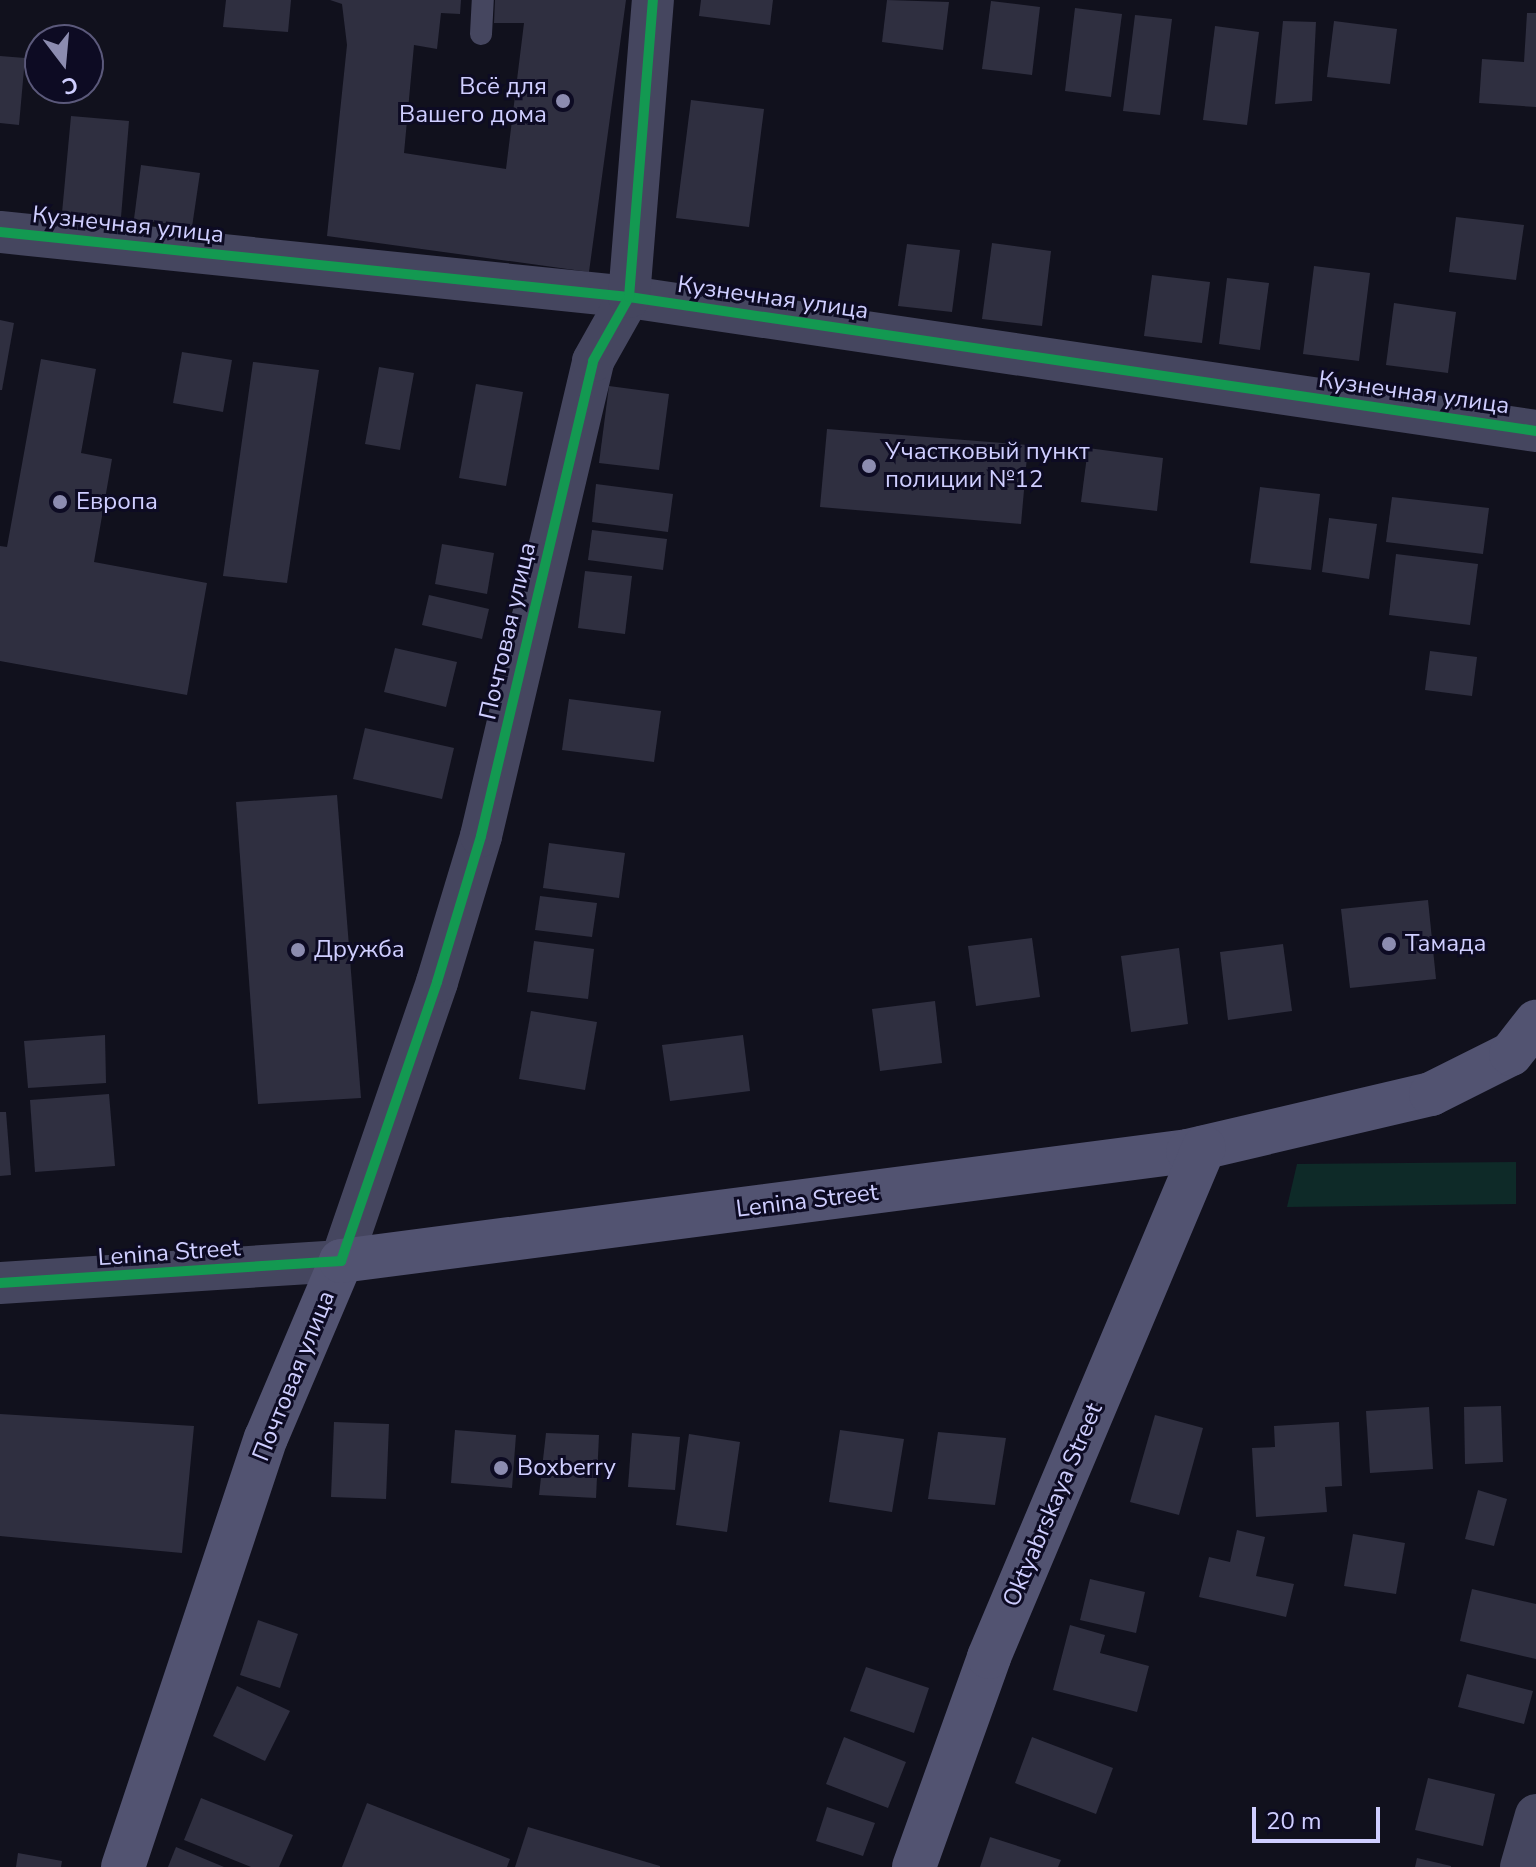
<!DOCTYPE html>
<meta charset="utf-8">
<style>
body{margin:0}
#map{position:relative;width:1536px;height:1867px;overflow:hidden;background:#11111d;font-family:"Nunito Sans",sans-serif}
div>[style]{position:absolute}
.green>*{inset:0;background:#0e2a28}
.building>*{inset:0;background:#2f2f40}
.service>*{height:22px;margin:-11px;padding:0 11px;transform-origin:11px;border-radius:11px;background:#45465f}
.minor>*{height:42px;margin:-21px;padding:0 21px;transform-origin:21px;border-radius:21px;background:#45465f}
.secondary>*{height:44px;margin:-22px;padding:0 22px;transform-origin:22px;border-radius:22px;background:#525371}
.cycleway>*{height:10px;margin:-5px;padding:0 5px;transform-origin:5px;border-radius:5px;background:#139951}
.dots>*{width:22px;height:22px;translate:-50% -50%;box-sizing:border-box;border:4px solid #0d0b23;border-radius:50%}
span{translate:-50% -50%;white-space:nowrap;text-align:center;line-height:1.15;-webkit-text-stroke:6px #0d0b23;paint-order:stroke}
.poi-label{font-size:24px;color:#cfceff}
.right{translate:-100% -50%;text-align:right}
.left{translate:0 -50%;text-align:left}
.street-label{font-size:24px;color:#cfceff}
.north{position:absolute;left:24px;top:24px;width:80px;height:80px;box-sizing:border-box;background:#0d0b23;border:2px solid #5b597b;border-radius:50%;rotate:164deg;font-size:22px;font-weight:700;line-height:32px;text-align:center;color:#cfceff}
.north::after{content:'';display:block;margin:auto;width:28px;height:36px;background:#8c8cb0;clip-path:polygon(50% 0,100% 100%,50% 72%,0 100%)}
.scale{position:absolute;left:1252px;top:1807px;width:128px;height:36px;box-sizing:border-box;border:4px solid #cfceff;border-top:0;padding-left:10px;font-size:24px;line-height:28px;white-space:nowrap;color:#cfceff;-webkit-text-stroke:6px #0d0b23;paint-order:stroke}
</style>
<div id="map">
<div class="green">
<i style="clip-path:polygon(1516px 1162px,1516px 1204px,1287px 1207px,1297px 1164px)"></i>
</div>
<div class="building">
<i style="clip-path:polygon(226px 0,291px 0,288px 32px,223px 27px)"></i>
<i style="clip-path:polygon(330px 0,461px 0,460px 14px,441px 13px,437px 49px,414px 45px,404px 153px,506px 169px,524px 23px,494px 23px,495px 0,626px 0,589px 272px,327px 236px,347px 45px,342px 4px)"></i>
<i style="clip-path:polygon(701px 0,773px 0,770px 25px,699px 16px)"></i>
<i style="clip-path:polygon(887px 0,949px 2px,943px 50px,882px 42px)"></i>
<i style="clip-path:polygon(991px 1px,1040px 7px,1032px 75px,982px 69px)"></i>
<i style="clip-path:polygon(1075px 8px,1122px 14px,1111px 97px,1065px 91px)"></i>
<i style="clip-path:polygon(1527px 13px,1536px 13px,1536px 107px,1479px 103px,1482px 59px,1524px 62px)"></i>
<i style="clip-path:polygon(1135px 15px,1172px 19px,1160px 115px,1123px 111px)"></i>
<i style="clip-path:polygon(1283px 21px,1316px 22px,1312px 101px,1275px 104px)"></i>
<i style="clip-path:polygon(1334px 21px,1397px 29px,1390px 84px,1327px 77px)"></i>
<i style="clip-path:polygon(1215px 26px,1259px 32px,1247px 125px,1203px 120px)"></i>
<i style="clip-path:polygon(0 56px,25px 58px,19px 125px,0 123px)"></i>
<i style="clip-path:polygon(691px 100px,764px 109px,749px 227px,676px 218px)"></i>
<i style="clip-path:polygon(71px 116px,129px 121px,121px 217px,62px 213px)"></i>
<i style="clip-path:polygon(141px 165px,200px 173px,192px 227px,134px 219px)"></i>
<i style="clip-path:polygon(1456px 217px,1524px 225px,1516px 280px,1449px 272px)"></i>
<i style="clip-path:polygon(992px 243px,1051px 251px,1042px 326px,982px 319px)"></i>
<i style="clip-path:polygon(907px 244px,960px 250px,952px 312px,898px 306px)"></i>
<i style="clip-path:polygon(1314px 266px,1370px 273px,1359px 361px,1303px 354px)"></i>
<i style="clip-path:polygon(1152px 275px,1210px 282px,1202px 343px,1144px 336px)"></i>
<i style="clip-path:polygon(1227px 278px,1269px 283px,1260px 350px,1219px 344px)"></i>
<i style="clip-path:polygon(1394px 303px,1456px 312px,1448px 373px,1386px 365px)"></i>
<i style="clip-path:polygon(0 320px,14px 323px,2px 390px,0 390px)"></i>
<i style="clip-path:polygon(182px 352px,232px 360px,223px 412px,173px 403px)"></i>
<i style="clip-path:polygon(41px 359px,96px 369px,81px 453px,112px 459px,94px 562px,207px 583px,187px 695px,0 661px,0 546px,7px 547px)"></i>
<i style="clip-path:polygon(253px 362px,319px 370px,287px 583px,223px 576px)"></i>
<i style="clip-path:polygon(379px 367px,414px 373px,400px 450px,365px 444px)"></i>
<i style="clip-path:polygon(476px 384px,523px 392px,506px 486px,459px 478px)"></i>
<i style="clip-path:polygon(609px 386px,669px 394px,659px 470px,599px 463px)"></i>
<i style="clip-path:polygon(827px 429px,1028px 445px,1021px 524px,820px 507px)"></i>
<i style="clip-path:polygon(1088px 448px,1163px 458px,1157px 511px,1081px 502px)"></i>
<i style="clip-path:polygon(596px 484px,673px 494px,668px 532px,592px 522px)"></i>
<i style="clip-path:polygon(1260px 487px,1320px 494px,1311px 570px,1250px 563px)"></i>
<i style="clip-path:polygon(1392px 497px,1489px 508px,1483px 554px,1386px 542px)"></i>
<i style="clip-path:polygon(1329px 518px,1377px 524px,1369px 579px,1322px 572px)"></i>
<i style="clip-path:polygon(592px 530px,667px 539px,663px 570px,588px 560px)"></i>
<i style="clip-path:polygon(442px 544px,494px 553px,487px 594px,435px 584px)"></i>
<i style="clip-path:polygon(1396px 554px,1478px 564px,1470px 625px,1389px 615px)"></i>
<i style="clip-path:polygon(585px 571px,632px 576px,625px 634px,578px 628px)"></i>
<i style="clip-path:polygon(429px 595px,489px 609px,482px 639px,422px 625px)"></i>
<i style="clip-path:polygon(395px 648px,457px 662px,446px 707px,384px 692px)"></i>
<i style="clip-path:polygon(1430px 651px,1477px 657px,1472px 696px,1425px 690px)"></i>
<i style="clip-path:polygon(569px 699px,661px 711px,654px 762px,562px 750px)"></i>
<i style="clip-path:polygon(365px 728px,454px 748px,442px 799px,353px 779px)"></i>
<i style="clip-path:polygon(337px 795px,361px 1098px,258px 1104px,236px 802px)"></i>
<i style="clip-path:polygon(549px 843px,625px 853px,619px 898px,543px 888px)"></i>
<i style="clip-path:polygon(540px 896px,597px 903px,592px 937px,535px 930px)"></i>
<i style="clip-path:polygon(1428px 900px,1436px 979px,1350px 988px,1341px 909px)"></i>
<i style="clip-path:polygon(1032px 938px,1040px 997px,976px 1006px,968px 946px)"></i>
<i style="clip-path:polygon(534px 941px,594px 949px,588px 999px,527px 992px)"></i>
<i style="clip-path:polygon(1283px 944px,1292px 1011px,1228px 1020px,1220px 952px)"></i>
<i style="clip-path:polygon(1179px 948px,1188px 1024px,1131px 1032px,1121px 956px)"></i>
<i style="clip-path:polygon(935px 1001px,942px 1063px,880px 1071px,872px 1009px)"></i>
<i style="clip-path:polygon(531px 1011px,597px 1022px,585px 1090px,519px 1079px)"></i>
<i style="clip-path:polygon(105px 1035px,106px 1083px,28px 1088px,24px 1041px)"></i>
<i style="clip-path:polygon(743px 1035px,750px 1091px,670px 1101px,662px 1045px)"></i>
<i style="clip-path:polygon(109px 1094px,115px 1166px,35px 1172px,30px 1100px)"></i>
<i style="clip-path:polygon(0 1112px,6px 1112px,11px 1175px,0 1176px)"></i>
<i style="clip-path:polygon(1501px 1406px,1503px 1462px,1465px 1464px,1464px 1407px)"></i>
<i style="clip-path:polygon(1429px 1407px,1433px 1469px,1370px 1473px,1366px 1411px)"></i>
<i style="clip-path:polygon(0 1414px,194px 1426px,182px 1553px,0 1536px)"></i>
<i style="clip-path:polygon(1155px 1415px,1203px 1428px,1179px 1515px,1130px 1502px)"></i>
<i style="clip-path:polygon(334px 1422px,389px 1424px,386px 1499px,331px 1497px)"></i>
<i style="clip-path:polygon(1339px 1422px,1342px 1486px,1325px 1487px,1327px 1512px,1256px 1517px,1252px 1448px,1275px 1447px,1274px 1426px)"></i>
<i style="clip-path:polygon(455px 1430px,516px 1435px,512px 1488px,451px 1483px)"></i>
<i style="clip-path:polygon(840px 1430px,904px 1439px,892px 1512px,829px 1502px)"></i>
<i style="clip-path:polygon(938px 1432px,1006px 1438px,995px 1505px,928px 1499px)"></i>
<i style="clip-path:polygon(546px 1433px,599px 1435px,596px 1498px,539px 1495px)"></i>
<i style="clip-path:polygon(632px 1433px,680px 1437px,675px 1490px,628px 1487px)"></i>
<i style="clip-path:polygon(689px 1434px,740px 1442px,727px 1532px,676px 1525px)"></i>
<i style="clip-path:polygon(1478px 1490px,1507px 1499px,1494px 1546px,1465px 1539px)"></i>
<i style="clip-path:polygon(1237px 1530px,1265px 1537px,1256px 1576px,1294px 1584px,1286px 1617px,1199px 1597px,1209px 1557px,1230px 1562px)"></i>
<i style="clip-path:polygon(1353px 1534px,1405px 1543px,1396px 1594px,1344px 1586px)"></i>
<i style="clip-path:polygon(1090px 1579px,1145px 1592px,1136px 1633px,1080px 1620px)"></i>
<i style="clip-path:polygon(1472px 1589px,1536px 1604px,1536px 1659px,1460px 1641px)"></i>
<i style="clip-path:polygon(258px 1620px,298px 1634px,280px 1688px,240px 1675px)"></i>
<i style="clip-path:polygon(1070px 1625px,1105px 1635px,1100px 1653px,1149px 1666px,1137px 1712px,1053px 1690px)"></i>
<i style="clip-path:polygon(866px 1667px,929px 1688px,914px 1733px,850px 1711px)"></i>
<i style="clip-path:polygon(1467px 1674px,1533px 1691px,1524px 1724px,1458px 1707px)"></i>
<i style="clip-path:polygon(237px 1686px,290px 1711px,265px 1761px,213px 1736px)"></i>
<i style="clip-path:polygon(844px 1737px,906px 1762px,888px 1808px,826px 1784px)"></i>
<i style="clip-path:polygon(1032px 1737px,1113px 1768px,1096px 1814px,1015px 1783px)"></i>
<i style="clip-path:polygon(1428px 1778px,1495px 1794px,1483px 1846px,1415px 1830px)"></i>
<i style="clip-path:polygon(201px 1798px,293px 1835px,279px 1867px,251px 1867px,184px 1840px)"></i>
<i style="clip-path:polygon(367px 1803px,510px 1859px,507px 1867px,342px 1867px)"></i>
<i style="clip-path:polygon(827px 1807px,875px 1823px,863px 1856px,816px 1841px)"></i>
<i style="clip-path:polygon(528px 1827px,660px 1866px,660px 1867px,515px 1867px)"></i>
<i style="clip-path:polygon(990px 1837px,1061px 1860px,1058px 1867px,980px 1867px)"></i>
<i style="clip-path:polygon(176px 1847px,224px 1867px,168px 1867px)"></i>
<i style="clip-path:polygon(18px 1853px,62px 1861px,61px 1867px,16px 1867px)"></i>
<i style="clip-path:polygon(1417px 1858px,1451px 1866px,1451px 1867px,1415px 1867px)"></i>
</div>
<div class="service">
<i style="left:481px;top:34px;width:34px;rotate:-87deg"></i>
</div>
<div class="minor">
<i style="left:0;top:232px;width:632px;rotate:5.9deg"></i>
<i style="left:629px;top:297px;width:917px;rotate:8.4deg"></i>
<i style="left:0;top:1283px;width:342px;rotate:-3.7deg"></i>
<i style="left:341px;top:1261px;width:295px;rotate:-71deg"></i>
<i style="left:437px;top:982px;width:152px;rotate:-73.2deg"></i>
<i style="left:481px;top:836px;width:488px;rotate:-76.7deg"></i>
<i style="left:593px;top:361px;width:73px;rotate:-60.6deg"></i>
<i style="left:629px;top:297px;width:298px;rotate:-85.4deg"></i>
<i style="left:1521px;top:1867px;width:54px;rotate:-73.9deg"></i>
</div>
<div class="secondary">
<i style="left:123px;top:1867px;width:452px;rotate:-71.6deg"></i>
<i style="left:266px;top:1438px;width:192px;rotate:-67deg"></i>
<i style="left:341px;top:1261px;width:854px;rotate:-7.4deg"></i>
<i style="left:1188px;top:1151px;width:250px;rotate:-13.2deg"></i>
<i style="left:1431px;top:1094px;width:89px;rotate:-26.6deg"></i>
<i style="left:1511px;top:1054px;width:41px;rotate:-52deg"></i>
<i style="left:914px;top:1867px;width:223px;rotate:-70.3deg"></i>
<i style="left:989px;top:1657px;width:553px;rotate:-67.14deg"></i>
</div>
<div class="cycleway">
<i style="left:0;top:232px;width:632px;rotate:5.9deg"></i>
<i style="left:629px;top:297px;width:917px;rotate:8.4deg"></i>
<i style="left:0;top:1283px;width:342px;rotate:-3.7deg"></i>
<i style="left:341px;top:1261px;width:295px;rotate:-71deg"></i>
<i style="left:437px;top:982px;width:152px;rotate:-73.2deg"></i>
<i style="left:481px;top:836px;width:488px;rotate:-76.7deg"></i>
<i style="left:593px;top:361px;width:73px;rotate:-60.6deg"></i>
<i style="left:629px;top:297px;width:298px;rotate:-85.4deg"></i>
</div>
<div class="dots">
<i style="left:563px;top:101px;background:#8c8cb0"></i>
<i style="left:869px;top:466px;background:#8c8cb0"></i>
<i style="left:60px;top:502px;background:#8c8cb0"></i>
<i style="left:1389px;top:944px;background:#8c8cb0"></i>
<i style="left:298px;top:950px;background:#8c8cb0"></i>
<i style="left:501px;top:1468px;background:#8c8cb0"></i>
</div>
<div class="poi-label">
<span class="right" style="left:547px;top:101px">Всё для<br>Вашего дома</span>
<span class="left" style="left:885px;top:466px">Участковый пункт<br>полиции №12</span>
<span class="left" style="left:76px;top:502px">Европа</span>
<span class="left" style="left:1405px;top:944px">Тамада</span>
<span class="left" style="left:314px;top:950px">Дружба</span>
<span class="left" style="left:517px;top:1468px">Boxberry</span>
</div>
<div class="street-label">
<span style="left:128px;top:225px;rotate:6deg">Кузнечная улица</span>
<span style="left:773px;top:298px;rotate:8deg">Кузнечная улица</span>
<span style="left:1414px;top:393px;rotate:8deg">Кузнечная улица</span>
<span style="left:508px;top:631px;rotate:-77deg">Почтовая улица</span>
<span style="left:807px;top:1201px;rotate:-7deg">Lenina Street</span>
<span style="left:169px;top:1253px;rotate:-4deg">Lenina Street</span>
<span style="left:294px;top:1376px;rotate:-68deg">Почтовая улица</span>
<span style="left:1053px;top:1505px;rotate:-67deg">Oktyabrskaya Street</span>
</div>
<div class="north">С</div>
<div class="scale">20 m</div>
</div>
